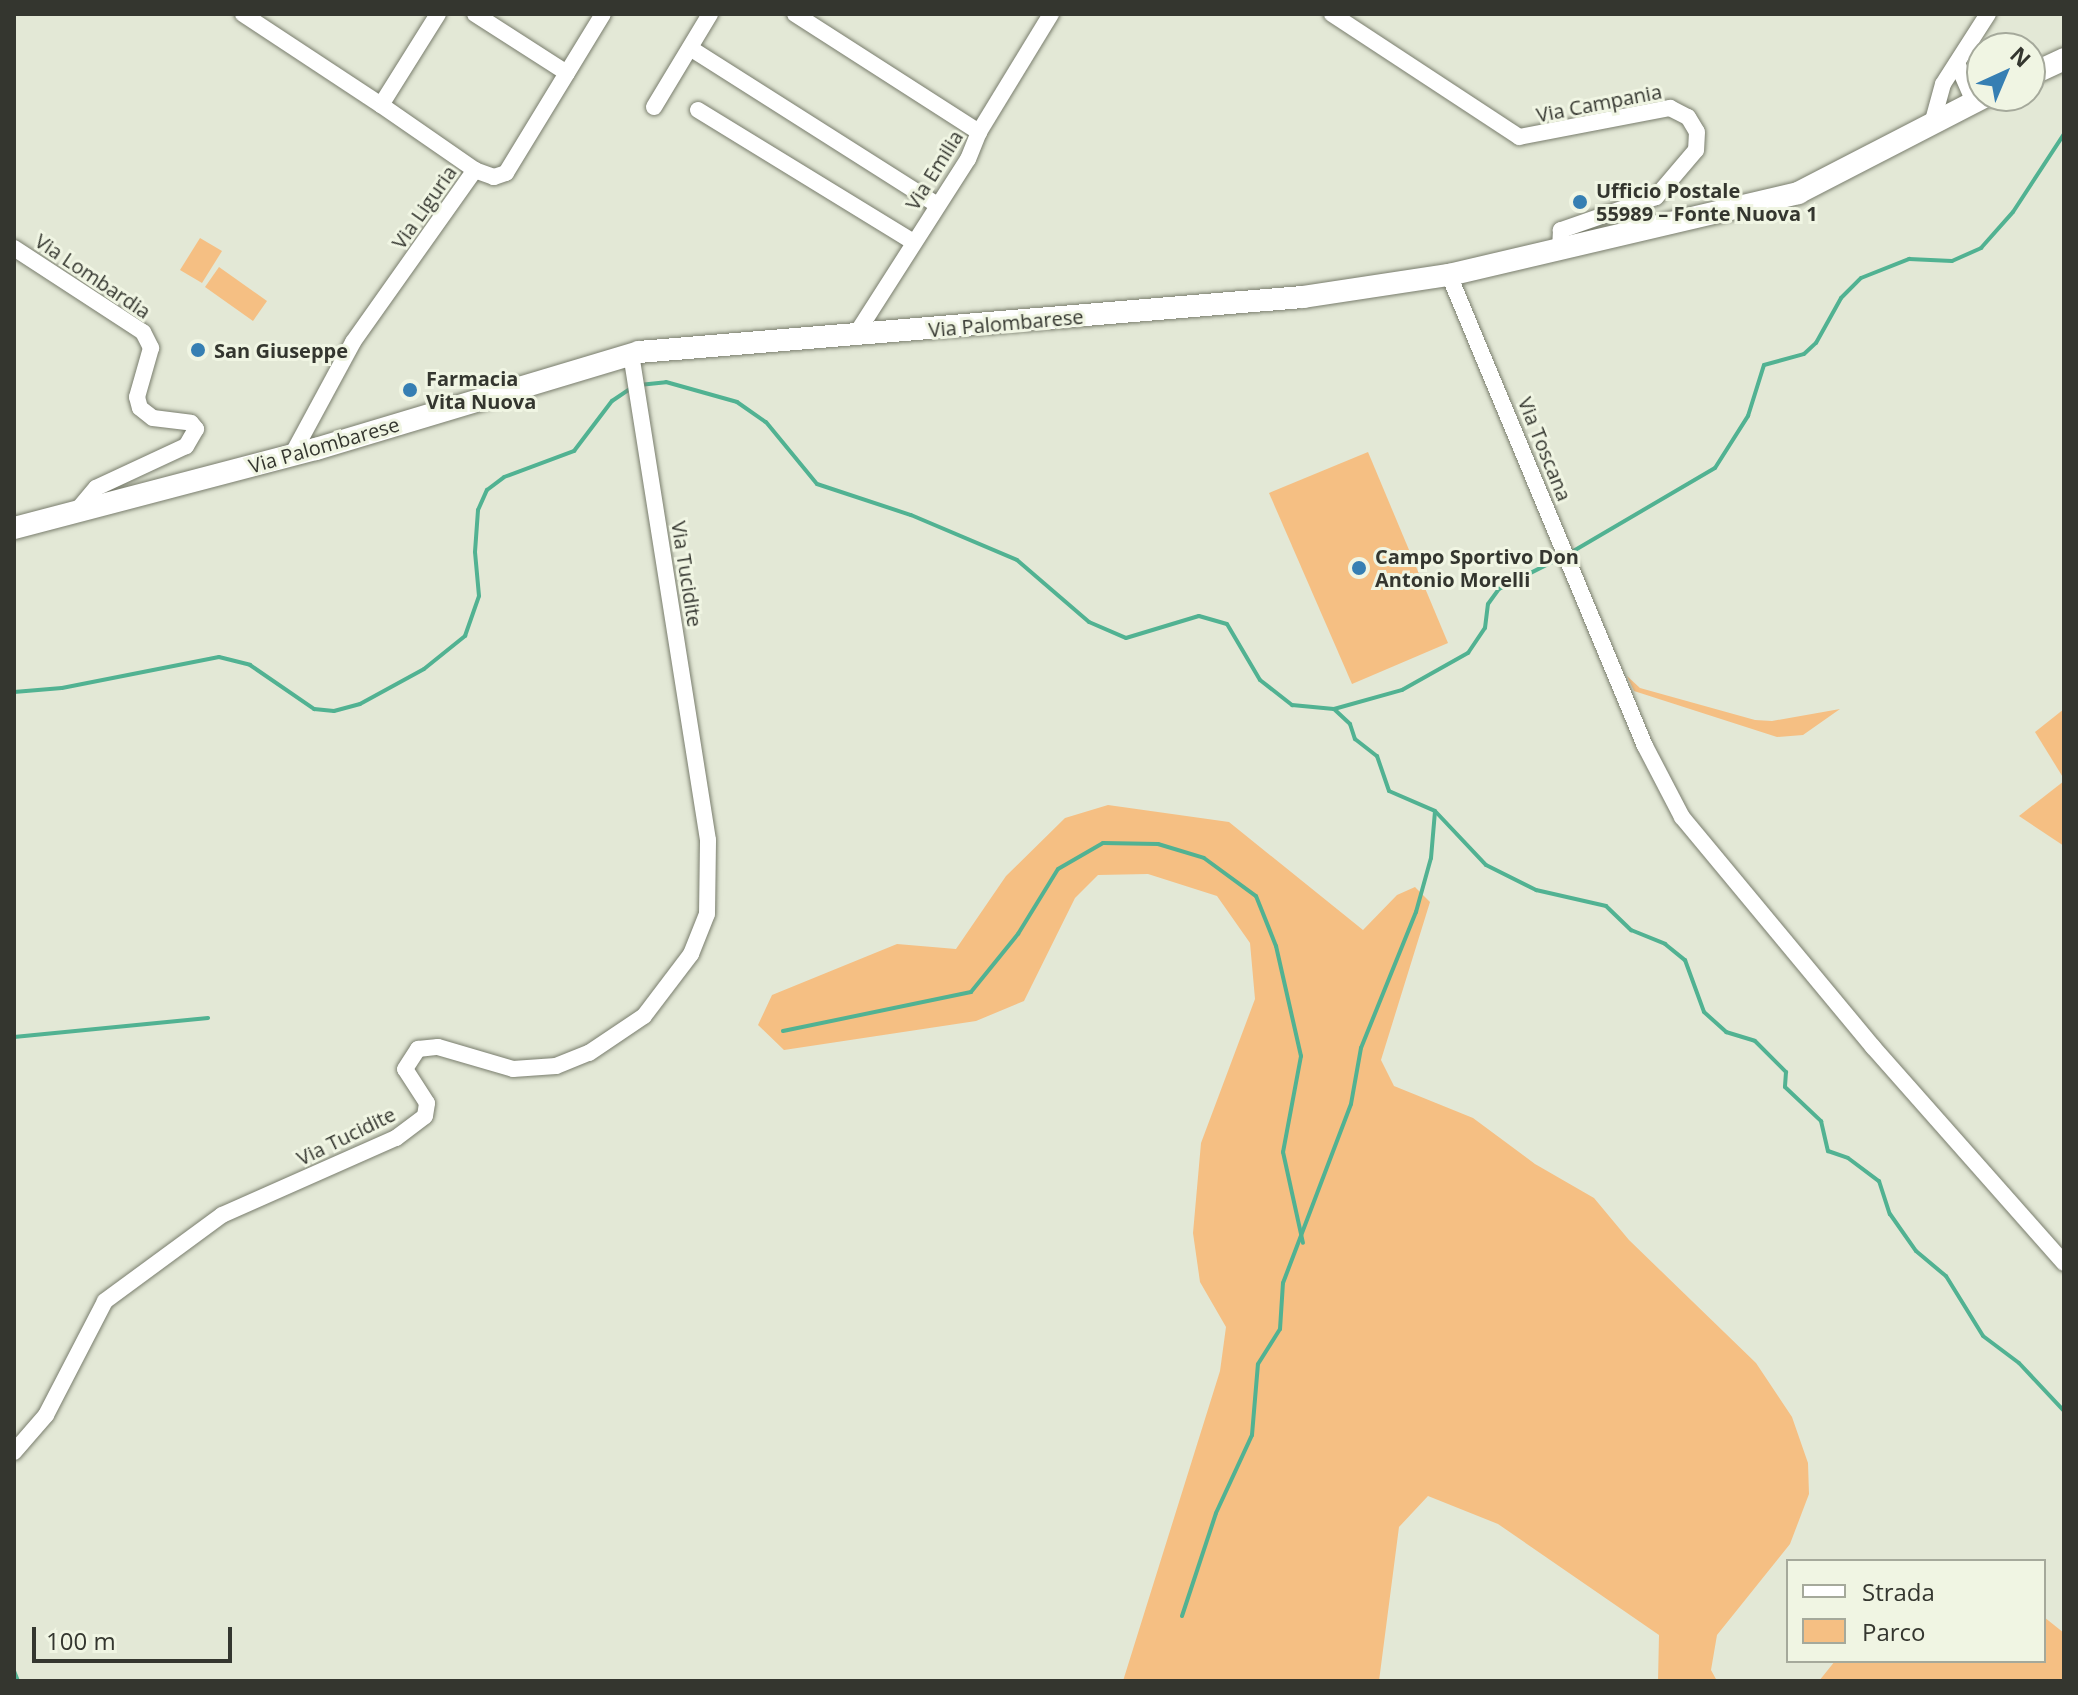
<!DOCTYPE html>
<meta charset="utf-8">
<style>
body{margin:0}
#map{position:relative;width:2078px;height:1695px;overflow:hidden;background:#e3e8d6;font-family:"Open Sans",sans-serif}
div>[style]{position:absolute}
.green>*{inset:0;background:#f5bf83}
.stream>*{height:4px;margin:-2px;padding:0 2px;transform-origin:2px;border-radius:2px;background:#51b292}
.roads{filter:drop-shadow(0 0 2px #797d6d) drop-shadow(0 0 2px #797d6d)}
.street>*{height:16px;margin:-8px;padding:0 8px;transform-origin:8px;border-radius:8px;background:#fff}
.secondary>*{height:22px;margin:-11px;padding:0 11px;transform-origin:11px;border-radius:11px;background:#fff}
.dots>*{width:22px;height:22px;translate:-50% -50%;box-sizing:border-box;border:4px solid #f0f5e3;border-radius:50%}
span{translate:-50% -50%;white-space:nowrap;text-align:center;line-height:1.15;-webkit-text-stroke:6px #f0f5e3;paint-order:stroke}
.street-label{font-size:20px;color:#34362f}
.poi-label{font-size:20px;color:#34362f;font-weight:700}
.left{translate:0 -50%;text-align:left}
.frame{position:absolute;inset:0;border:16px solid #34362f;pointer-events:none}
.legend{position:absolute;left:1786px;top:1559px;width:260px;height:104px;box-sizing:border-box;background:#f0f5e3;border:2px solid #a5a99b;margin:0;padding:10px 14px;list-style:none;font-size:24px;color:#34362f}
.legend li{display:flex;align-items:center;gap:16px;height:40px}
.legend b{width:40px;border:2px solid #a5a99b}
.north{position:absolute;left:1966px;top:32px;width:80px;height:80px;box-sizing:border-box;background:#f0f5e3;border:2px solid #a5a99b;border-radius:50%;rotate:44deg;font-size:22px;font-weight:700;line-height:32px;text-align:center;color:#34362f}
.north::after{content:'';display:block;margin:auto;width:28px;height:36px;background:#367fb3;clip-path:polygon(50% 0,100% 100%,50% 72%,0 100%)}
.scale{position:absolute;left:32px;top:1627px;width:200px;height:36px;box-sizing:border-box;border:4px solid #34362f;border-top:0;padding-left:10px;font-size:24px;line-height:28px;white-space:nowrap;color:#34362f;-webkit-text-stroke:6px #f0f5e3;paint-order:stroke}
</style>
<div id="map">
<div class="green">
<i style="clip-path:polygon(200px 238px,222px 251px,202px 283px,180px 270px)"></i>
<i style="clip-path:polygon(219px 267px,267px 301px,253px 321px,205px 287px)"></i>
<i style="clip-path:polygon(1368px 452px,1448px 643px,1352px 684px,1269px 493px)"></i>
<i style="clip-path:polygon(1627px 676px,1640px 688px,1755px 720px,1772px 721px,1840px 709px,1803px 735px,1777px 737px,1634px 691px)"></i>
<i style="clip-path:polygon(2064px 709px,2064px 779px,2035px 732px)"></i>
<i style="clip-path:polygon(2064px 781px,2064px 846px,2019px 816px)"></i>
<i style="clip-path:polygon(1108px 805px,1229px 822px,1363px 930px,1397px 895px,1415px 887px,1430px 902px,1381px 1060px,1394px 1086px,1473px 1118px,1535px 1164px,1594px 1198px,1629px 1240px,1756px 1363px,1792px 1417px,1808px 1463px,1809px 1494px,1790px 1544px,1717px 1635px,1711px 1670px,1717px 1681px,1658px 1681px,1659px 1635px,1498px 1524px,1428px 1496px,1399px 1527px,1379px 1681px,1123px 1681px,1220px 1371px,1226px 1327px,1200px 1282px,1193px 1233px,1201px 1143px,1255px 999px,1250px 943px,1217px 896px,1148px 874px,1098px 875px,1075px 898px,1024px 1001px,976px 1021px,784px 1050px,758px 1025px,772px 995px,897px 944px,956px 949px,1006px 876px,1065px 818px)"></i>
<i style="clip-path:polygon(2044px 1617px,2064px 1633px,2064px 1681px,1819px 1681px,1835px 1661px,2044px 1661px)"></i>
</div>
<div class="stream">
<i style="left:639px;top:385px;width:27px;rotate:-6deg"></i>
<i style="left:666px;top:382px;width:74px;rotate:15.7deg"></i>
<i style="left:737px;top:402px;width:35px;rotate:35deg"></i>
<i style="left:766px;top:422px;width:80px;rotate:50.6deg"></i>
<i style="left:817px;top:484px;width:99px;rotate:18.3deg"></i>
<i style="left:911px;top:515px;width:115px;rotate:23deg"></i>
<i style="left:1017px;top:560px;width:95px;rotate:40.7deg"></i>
<i style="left:1089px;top:622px;width:40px;rotate:23.4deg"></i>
<i style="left:1126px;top:638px;width:76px;rotate:-16.8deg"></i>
<i style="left:1199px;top:616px;width:29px;rotate:16deg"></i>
<i style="left:1227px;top:624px;width:65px;rotate:59.5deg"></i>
<i style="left:1260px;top:680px;width:41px;rotate:38deg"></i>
<i style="left:1292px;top:705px;width:42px;rotate:5.4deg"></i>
<i style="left:1334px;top:709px;width:71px;rotate:-15.6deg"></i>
<i style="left:1402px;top:690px;width:76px;rotate:-29.3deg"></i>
<i style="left:1468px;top:653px;width:30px;rotate:-56deg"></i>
<i style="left:1485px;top:628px;width:24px;rotate:-83deg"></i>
<i style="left:1488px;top:604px;width:19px;rotate:-54deg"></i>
<i style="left:1499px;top:589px;width:71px;rotate:-26.9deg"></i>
<i style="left:1570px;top:553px;width:168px;rotate:-30.4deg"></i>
<i style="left:1715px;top:468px;width:62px;rotate:-57.6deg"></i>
<i style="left:1748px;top:416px;width:53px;rotate:-72.6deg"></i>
<i style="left:1764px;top:365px;width:41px;rotate:-15.4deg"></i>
<i style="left:1804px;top:354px;width:16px;rotate:-43deg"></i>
<i style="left:1816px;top:343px;width:51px;rotate:-60.9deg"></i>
<i style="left:1841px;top:298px;width:28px;rotate:-45deg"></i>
<i style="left:1861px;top:278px;width:52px;rotate:-21.6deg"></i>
<i style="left:1909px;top:259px;width:43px;rotate:2.7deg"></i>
<i style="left:1952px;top:261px;width:32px;rotate:-24deg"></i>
<i style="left:1981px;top:248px;width:48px;rotate:-48.4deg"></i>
<i style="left:2013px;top:212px;width:93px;rotate:-56.8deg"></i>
<i style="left:14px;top:692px;width:48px;rotate:-4.8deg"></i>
<i style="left:62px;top:688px;width:160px;rotate:-11.2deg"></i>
<i style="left:219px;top:657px;width:32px;rotate:14deg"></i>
<i style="left:250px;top:665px;width:78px;rotate:34.5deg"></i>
<i style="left:314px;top:709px;width:20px;rotate:6deg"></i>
<i style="left:334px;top:711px;width:27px;rotate:-15deg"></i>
<i style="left:360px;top:704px;width:73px;rotate:-28.7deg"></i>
<i style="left:424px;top:669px;width:53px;rotate:-38.8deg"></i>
<i style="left:465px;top:636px;width:42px;rotate:-70.7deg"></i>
<i style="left:479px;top:596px;width:44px;rotate:-95.2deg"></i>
<i style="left:475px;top:552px;width:42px;rotate:-85.9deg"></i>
<i style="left:478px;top:510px;width:22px;rotate:-66deg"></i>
<i style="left:487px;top:490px;width:21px;rotate:-37deg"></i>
<i style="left:504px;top:477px;width:75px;rotate:-20.4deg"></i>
<i style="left:574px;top:451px;width:63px;rotate:-52.8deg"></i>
<i style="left:612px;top:401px;width:23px;rotate:-34deg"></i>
<i style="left:1334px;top:709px;width:22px;rotate:43deg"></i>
<i style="left:1350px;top:724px;width:16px;rotate:72deg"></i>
<i style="left:1355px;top:739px;width:28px;rotate:38deg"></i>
<i style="left:1377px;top:756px;width:37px;rotate:71deg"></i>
<i style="left:1389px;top:791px;width:50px;rotate:23.5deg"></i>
<i style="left:1435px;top:811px;width:74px;rotate:46.6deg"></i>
<i style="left:1486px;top:865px;width:56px;rotate:26.6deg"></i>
<i style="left:1536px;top:890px;width:72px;rotate:12.9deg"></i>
<i style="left:1606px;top:906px;width:35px;rotate:44deg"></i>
<i style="left:1631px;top:930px;width:37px;rotate:22deg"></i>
<i style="left:1665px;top:944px;width:26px;rotate:39deg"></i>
<i style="left:1685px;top:960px;width:55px;rotate:69.9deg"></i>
<i style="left:1704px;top:1012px;width:30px;rotate:42deg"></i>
<i style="left:1726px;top:1032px;width:30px;rotate:17deg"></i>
<i style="left:1755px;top:1041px;width:44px;rotate:45deg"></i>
<i style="left:1786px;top:1072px;width:15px;rotate:94deg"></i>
<i style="left:1785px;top:1087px;width:50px;rotate:43.4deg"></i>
<i style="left:1821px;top:1121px;width:31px;rotate:77deg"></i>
<i style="left:1828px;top:1151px;width:21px;rotate:19deg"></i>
<i style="left:1848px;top:1158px;width:39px;rotate:37deg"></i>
<i style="left:1879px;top:1181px;width:35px;rotate:72deg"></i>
<i style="left:1890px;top:1214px;width:45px;rotate:54.9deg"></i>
<i style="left:1916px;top:1251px;width:39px;rotate:40deg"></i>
<i style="left:1946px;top:1276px;width:70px;rotate:58.3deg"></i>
<i style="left:1983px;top:1336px;width:45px;rotate:36.9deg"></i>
<i style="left:2019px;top:1363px;width:66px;rotate:46.8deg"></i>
<i style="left:783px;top:1031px;width:192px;rotate:-11.7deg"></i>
<i style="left:971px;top:992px;width:75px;rotate:-51deg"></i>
<i style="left:1018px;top:934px;width:76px;rotate:-58.4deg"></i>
<i style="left:1058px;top:869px;width:52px;rotate:-30deg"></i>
<i style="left:1103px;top:843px;width:55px;rotate:1deg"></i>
<i style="left:1158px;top:844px;width:48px;rotate:16.9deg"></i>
<i style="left:1204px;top:858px;width:64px;rotate:36.2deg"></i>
<i style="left:1256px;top:896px;width:54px;rotate:68.2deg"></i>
<i style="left:1276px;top:946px;width:113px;rotate:77.2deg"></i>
<i style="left:1301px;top:1056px;width:98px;rotate:100.6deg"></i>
<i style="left:1283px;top:1152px;width:93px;rotate:77.6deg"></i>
<i style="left:14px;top:1037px;width:195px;rotate:-5.6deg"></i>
<i style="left:1182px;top:1616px;width:108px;rotate:-71.7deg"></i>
<i style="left:1216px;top:1513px;width:86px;rotate:-65.2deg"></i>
<i style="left:1252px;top:1435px;width:71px;rotate:-85.2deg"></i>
<i style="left:1258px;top:1364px;width:41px;rotate:-57.8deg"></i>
<i style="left:1280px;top:1329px;width:46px;rotate:-86.3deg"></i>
<i style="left:1283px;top:1283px;width:191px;rotate:-69.2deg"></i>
<i style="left:1351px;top:1104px;width:57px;rotate:-79.9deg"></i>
<i style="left:1361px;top:1048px;width:147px;rotate:-68deg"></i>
<i style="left:1416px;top:912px;width:56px;rotate:-74.5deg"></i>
<i style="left:1431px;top:858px;width:47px;rotate:-85.1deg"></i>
<i style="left:14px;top:1671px;width:11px;rotate:68deg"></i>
</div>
<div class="roads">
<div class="street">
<i style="left:243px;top:14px;width:165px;rotate:33.4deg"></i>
<i style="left:475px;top:14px;width:109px;rotate:32.7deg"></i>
<i style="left:567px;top:73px;width:117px;rotate:121.4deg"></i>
<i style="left:506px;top:173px;width:13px;rotate:162deg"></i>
<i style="left:494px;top:177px;width:20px;rotate:-160deg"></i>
<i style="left:795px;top:14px;width:219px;rotate:32.7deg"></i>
<i style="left:979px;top:132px;width:29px;rotate:112deg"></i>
<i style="left:968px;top:159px;width:208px;rotate:122.6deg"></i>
<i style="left:1332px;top:14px;width:224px;rotate:33.3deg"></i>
<i style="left:1519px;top:137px;width:154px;rotate:-10.9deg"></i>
<i style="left:1670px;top:108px;width:20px;rotate:27deg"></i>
<i style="left:1688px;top:117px;width:17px;rotate:59deg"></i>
<i style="left:1697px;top:132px;width:18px;rotate:93deg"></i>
<i style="left:1696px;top:150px;width:62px;rotate:130.4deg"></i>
<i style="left:1656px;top:197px;width:101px;rotate:160.8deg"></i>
<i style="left:1561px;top:230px;width:20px;rotate:93deg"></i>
<i style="left:690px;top:48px;width:293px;rotate:32.4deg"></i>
<i style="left:1957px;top:63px;width:43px;rotate:66.4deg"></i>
<i style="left:567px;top:73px;width:69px;rotate:-58.6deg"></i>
<i style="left:654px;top:107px;width:109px;rotate:-58.9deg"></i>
<i style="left:698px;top:110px;width:251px;rotate:31.5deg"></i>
<i style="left:1932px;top:124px;width:41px;rotate:-74.6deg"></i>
<i style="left:1943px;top:84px;width:83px;rotate:-57.3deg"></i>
<i style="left:979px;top:132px;width:138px;rotate:-58.6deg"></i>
<i style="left:14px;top:248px;width:154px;rotate:33.1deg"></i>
<i style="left:143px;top:332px;width:18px;rotate:63deg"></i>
<i style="left:151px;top:348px;width:51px;rotate:105.9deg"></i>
<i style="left:137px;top:397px;width:11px;rotate:75deg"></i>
<i style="left:140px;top:408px;width:16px;rotate:38deg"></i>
<i style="left:153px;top:418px;width:38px;rotate:7deg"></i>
<i style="left:191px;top:423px;width:8px;rotate:50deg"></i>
<i style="left:196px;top:429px;width:20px;rotate:120deg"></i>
<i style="left:186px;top:446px;width:99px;rotate:155deg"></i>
<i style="left:96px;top:488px;width:31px;rotate:130deg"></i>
<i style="left:1449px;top:275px;width:510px;rotate:67.41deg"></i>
<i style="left:1645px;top:746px;width:80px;rotate:62.5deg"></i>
<i style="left:1682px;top:817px;width:299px;rotate:50.3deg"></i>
<i style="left:1873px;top:1047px;width:288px;rotate:48.5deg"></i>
<i style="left:292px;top:455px;width:128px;rotate:-61.6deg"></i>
<i style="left:353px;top:342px;width:211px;rotate:-54.7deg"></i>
<i style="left:475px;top:170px;width:114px;rotate:-145.3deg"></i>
<i style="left:381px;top:105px;width:107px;rotate:-57.9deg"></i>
<i style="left:14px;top:1452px;width:49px;rotate:-49.1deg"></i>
<i style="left:46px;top:1415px;width:128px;rotate:-62.6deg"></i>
<i style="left:105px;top:1301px;width:145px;rotate:-36.3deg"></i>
<i style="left:222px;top:1215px;width:190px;rotate:-23.9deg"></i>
<i style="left:396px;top:1138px;width:36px;rotate:-37deg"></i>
<i style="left:425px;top:1116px;width:13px;rotate:-81deg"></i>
<i style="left:427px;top:1103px;width:40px;rotate:-122.9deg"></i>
<i style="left:405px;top:1069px;width:24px;rotate:-57deg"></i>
<i style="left:418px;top:1049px;width:20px;rotate:-6deg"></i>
<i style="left:438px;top:1047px;width:78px;rotate:16.3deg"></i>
<i style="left:513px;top:1069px;width:43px;rotate:-4deg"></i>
<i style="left:556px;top:1066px;width:35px;rotate:-22deg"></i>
<i style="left:589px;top:1053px;width:66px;rotate:-33.9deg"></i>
<i style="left:644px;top:1016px;width:78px;rotate:-52.8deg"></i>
<i style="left:691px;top:954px;width:43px;rotate:-68.2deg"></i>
<i style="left:707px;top:914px;width:74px;rotate:-89.2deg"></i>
<i style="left:708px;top:840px;width:492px;rotate:-99deg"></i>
</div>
<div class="secondary">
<i style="left:2030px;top:75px;width:38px;rotate:-25deg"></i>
<i style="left:14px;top:528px;width:312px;rotate:-14.7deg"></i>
<i style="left:316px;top:449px;width:337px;rotate:-16.7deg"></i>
<i style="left:639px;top:352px;width:666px;rotate:-4.74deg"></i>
<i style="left:1303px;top:297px;width:148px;rotate:-8.6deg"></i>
<i style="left:1449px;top:275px;width:359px;rotate:-13.2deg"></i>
<i style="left:1798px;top:193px;width:212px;rotate:-27.3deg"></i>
</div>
</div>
<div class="dots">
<i style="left:1580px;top:202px;background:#367fb3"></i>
<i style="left:198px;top:350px;background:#367fb3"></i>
<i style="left:410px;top:390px;background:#367fb3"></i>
<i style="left:1359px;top:568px;background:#367fb3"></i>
</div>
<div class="street-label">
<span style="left:1599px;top:103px;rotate:-11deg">Via Campania</span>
<span style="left:934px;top:170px;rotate:-58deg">Via Emilia</span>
<span style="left:424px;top:207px;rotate:-55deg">Via Liguria</span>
<span style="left:93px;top:276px;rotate:34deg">Via Lombardia</span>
<span style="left:1006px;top:323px;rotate:-5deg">Via Palombarese</span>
<span style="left:324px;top:445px;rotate:-16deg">Via Palombarese</span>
<span style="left:1545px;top:449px;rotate:68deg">Via Toscana</span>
<span style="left:687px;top:574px;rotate:81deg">Via Tucidite</span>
<span style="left:346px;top:1136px;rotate:-26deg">Via Tucidite</span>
</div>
<div class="poi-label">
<span class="left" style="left:1596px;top:202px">Ufficio Postale<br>55989 – Fonte Nuova 1</span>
<span class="left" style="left:214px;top:350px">San Giuseppe</span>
<span class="left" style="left:426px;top:390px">Farmacia<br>Vita Nuova</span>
<span class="left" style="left:1375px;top:568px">Campo Sportivo Don<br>Antonio Morelli</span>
</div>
<div class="frame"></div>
<ul class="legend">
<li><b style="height:10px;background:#fff"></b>Strada</li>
<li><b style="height:22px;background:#f5bf83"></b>Parco</li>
</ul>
<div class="north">N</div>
<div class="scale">100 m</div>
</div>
